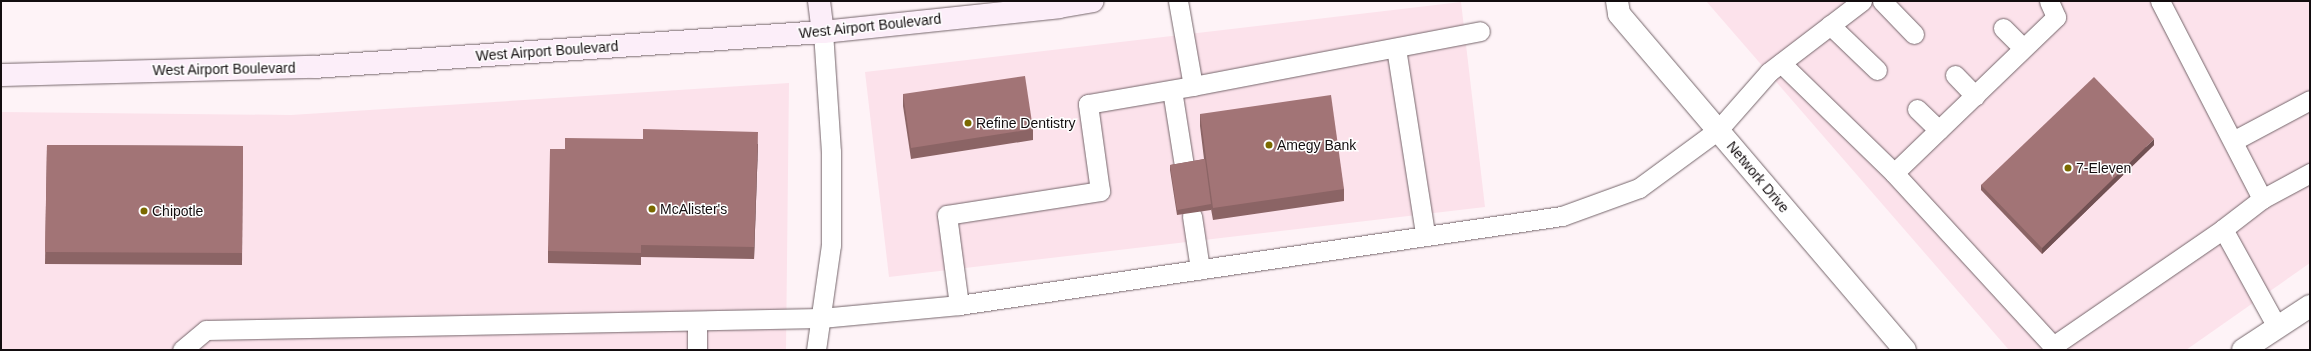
<!DOCTYPE html>
<style>
body{margin:0}
#map{position:relative;width:2311px;height:351px;overflow:hidden;background:#fef3f7;font-family:Arial,sans-serif}
div>[style]{position:absolute}
.built>*{inset:0;background:#fce2eb}
.roads{filter:drop-shadow(0 0 1px #75666b) drop-shadow(0 0 1px #75666b)}
.service>*{height:19px;margin:-9.5px;padding:0 9.5px;transform-origin:9.5px;border-radius:9.5px;background:#fff}
.minor>*{height:22px;margin:-11px;padding:0 11px;transform-origin:11px;border-radius:11px;background:#fff}
.secondary>*{height:22px;margin:-11px;padding:0 11px;transform-origin:11px;border-radius:11px;background:#fceef9}
.wall>*{inset:0;background:#8b6465}
.shaded-wall>*{inset:0;background:#715153}
.building>*{inset:0;background:#a27476}
.dots>*{width:11px;height:11px;translate:-50% -50%;box-sizing:border-box;border:2px solid #fff;border-radius:50%}
span{translate:-50% -50%;white-space:nowrap;text-align:center;line-height:1.15;-webkit-text-stroke:3px #fff;paint-order:stroke}
.street-label{font-size:14px;color:#130d0f}
.poi-label{font-size:14px;color:#130d0f}
.left{translate:0 -50%;text-align:left}
.frame{position:absolute;inset:0;border:2px solid #130d0f;pointer-events:none}
</style>
<div id="map">
<div class="built">
<i style="clip-path:polygon(1706px 1px,2310px 1px,2310px 263px,2186px 350px,2009px 350px)"></i>
<i style="clip-path:polygon(1461px 2px,1485px 207px,889px 277px,865px 72px)"></i>
<i style="clip-path:polygon(789px 83px,786px 350px,1px 350px,1px 112px,291px 115px)"></i>
</div>
<div class="roads">
<div class="service">
<i style="left:1178px;top:1px;width:86px;rotate:80deg"></i>
<i style="left:1193px;top:86px;width:292px;rotate:-10.8deg"></i>
<i style="left:1882px;top:1px;width:46px;rotate:45.9deg"></i>
<i style="left:2160px;top:1px;width:223px;rotate:62.7deg"></i>
<i style="left:2262px;top:199px;width:49px;rotate:142.4deg"></i>
<i style="left:2223px;top:229px;width:112px;rotate:61.1deg"></i>
<i style="left:1830px;top:25px;width:65px;rotate:43.8deg"></i>
<i style="left:2003px;top:28px;width:28px;rotate:45deg"></i>
<i style="left:1396px;top:48px;width:188px;rotate:81.1deg"></i>
<i style="left:1781px;top:63px;width:158px;rotate:44.2deg"></i>
<i style="left:1894px;top:173px;width:235px;rotate:47.4deg"></i>
<i style="left:2053px;top:346px;width:206px;rotate:-34.5deg"></i>
<i style="left:1955px;top:75px;width:29px;rotate:46deg"></i>
<i style="left:1172px;top:90px;width:77px;rotate:81deg"></i>
<i style="left:1917px;top:109px;width:30px;rotate:44deg"></i>
<i style="left:2233px;top:141px;width:87px;rotate:-28deg"></i>
<i style="left:1894px;top:173px;width:225px;rotate:-43.9deg"></i>
<i style="left:2056px;top:17px;width:17px;rotate:-114deg"></i>
<i style="left:2262px;top:199px;width:55px;rotate:-28.4deg"></i>
<i style="left:1192px;top:216px;width:54px;rotate:81.4deg"></i>
<i style="left:959px;top:305px;width:91px;rotate:-97.6deg"></i>
<i style="left:947px;top:215px;width:155px;rotate:-8.9deg"></i>
<i style="left:1100px;top:191px;width:88px;rotate:-97.9deg"></i>
<i style="left:1088px;top:104px;width:107px;rotate:-9.7deg"></i>
<i style="left:182px;top:350px;width:31px;rotate:-40deg"></i>
<i style="left:206px;top:330px;width:615px;rotate:-1.12deg"></i>
<i style="left:821px;top:318px;width:139px;rotate:-5.4deg"></i>
<i style="left:959px;top:305px;width:610px;rotate:-8.4deg"></i>
<i style="left:1562px;top:216px;width:82px;rotate:-20deg"></i>
<i style="left:1639px;top:188px;width:98px;rotate:-36.3deg"></i>
<i style="left:1718px;top:130px;width:77px;rotate:-48.7deg"></i>
<i style="left:1769px;top:72px;width:117px;rotate:-37.4deg"></i>
<i style="left:697px;top:350px;width:29px;rotate:-90deg"></i>
<i style="left:816px;top:350px;width:106px;rotate:-81.9deg"></i>
<i style="left:831px;top:245px;width:93px;rotate:-90deg"></i>
<i style="left:831px;top:152px;width:120px;rotate:-93.8deg"></i>
</div>
<div class="minor">
<i style="left:1617px;top:1px;width:13px;rotate:81deg"></i>
<i style="left:1619px;top:14px;width:441px;rotate:49.6deg"></i>
<i style="left:2243px;top:350px;width:80px;rotate:-33.3deg"></i>
</div>
<div class="secondary">
<i style="left:819px;top:1px;width:31px;rotate:83deg"></i>
<i style="left:1px;top:75px;width:312px;rotate:-1.5deg"></i>
<i style="left:313px;top:67px;width:511px;rotate:-3.93deg"></i>
<i style="left:823px;top:32px;width:237px;rotate:-6deg"></i>
<i style="left:1059px;top:7px;width:34px;rotate:-10deg"></i>
</div>
</div>
<div class="wall">
<i style="clip-path:polygon(903px 94px,1033px 129px,1033px 140px,911px 159px,903px 106px)"></i>
<i style="clip-path:polygon(1200px 114px,1344px 189px,1344px 201px,1213px 220px,1211px 209px,1211px 210px,1177px 215px,1170px 170px,1170px 165px,1204px 159px,1200px 126px)"></i>
<i style="clip-path:polygon(758px 144px,754px 259px,641px 257px,641px 265px,548px 263px,548px 251px,565px 149px)"></i>
<i style="clip-path:polygon(47px 145px,243px 146px,242px 265px,45px 264px)"></i>
<i style="clip-path:polygon(2154px 145px,2042px 254px,1981px 190px,1981px 185px)"></i>
</div>
<div class="shaded-wall">
<i style="clip-path:polygon(758px 132px,758px 144px,754px 259px,754px 247px)"></i>
<i style="clip-path:polygon(2154px 139px,2154px 145px,2042px 254px,2042px 248px)"></i>
</div>
<div class="building">
<i style="clip-path:polygon(1025px 76px,1033px 129px,911px 148px,903px 94px)"></i>
<i style="clip-path:polygon(2094px 77px,2154px 139px,2042px 248px,1981px 185px)"></i>
<i style="clip-path:polygon(1331px 95px,1344px 189px,1213px 208px,1200px 114px)"></i>
<i style="clip-path:polygon(643px 129px,758px 132px,754px 247px,641px 245px,641px 253px,548px 251px,550px 149px,565px 149px,565px 138px,643px 139px)"></i>
<i style="clip-path:polygon(47px 145px,243px 146px,242px 253px,45px 252px)"></i>
<i style="clip-path:polygon(1205px 159px,1211px 204px,1177px 210px,1170px 165px)"></i>
</div>
<div class="dots">
<i style="left:968px;top:123px;background:#7a6900"></i>
<i style="left:1269px;top:145px;background:#7a6900"></i>
<i style="left:2068px;top:168px;background:#7a6900"></i>
<i style="left:652px;top:209px;background:#7a6900"></i>
<i style="left:144px;top:211px;background:#7a6900"></i>
</div>
<div class="street-label">
<span style="left:870px;top:26px;rotate:-6deg">West Airport Boulevard</span>
<span style="left:547px;top:51px;rotate:-4deg">West Airport Boulevard</span>
<span style="left:224px;top:69px;rotate:-1deg">West Airport Boulevard</span>
<span style="left:1758px;top:177px;rotate:50deg">Network Drive</span>
</div>
<div class="poi-label">
<span class="left" style="left:976px;top:123px">Refine Dentistry</span>
<span class="left" style="left:1277px;top:145px">Amegy Bank</span>
<span class="left" style="left:2076px;top:168px">7-Eleven</span>
<span class="left" style="left:660px;top:209px">McAlister's</span>
<span class="left" style="left:152px;top:211px">Chipotle</span>
</div>
<div class="frame"></div>
</div>
